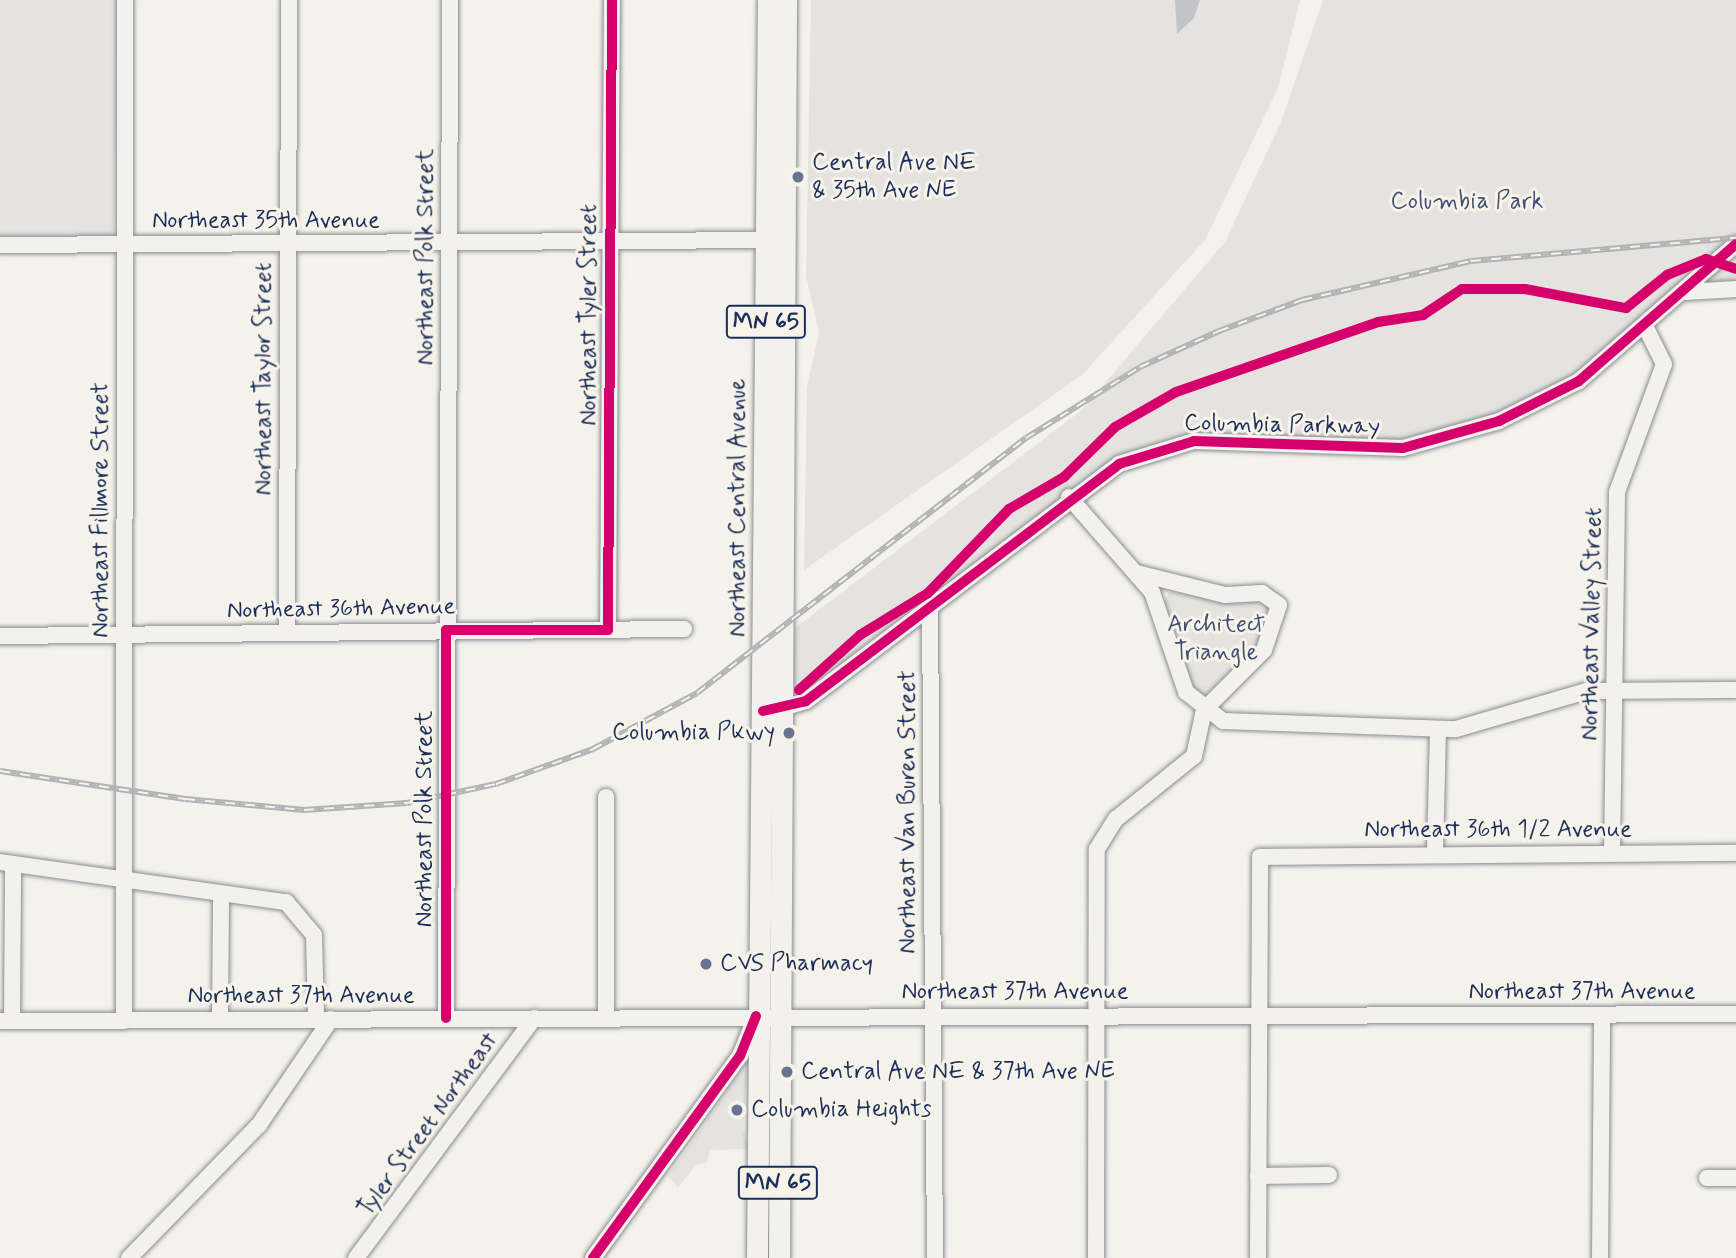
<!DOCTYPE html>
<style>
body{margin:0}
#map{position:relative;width:1736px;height:1258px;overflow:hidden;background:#f4f2ec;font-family:Mynerve,sans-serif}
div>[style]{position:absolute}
.built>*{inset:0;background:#e4e3df}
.water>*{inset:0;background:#c2c4c8}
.roads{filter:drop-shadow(0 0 2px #898c92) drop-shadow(0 0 2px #898c92)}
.minor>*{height:16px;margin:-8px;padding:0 8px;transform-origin:8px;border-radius:8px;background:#f2f1ed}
.major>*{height:21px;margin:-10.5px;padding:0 10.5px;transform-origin:10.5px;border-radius:10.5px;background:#f2f1ed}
.rail>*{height:6px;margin-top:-3px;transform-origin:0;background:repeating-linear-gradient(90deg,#f7f3e8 0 10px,#b1b2b5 0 20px);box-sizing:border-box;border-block:2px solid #b1b2b5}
.cycleway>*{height:10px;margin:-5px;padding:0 5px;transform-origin:5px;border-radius:5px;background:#d6006c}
.dots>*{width:19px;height:19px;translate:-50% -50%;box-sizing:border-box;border:4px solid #f7f3e8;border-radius:50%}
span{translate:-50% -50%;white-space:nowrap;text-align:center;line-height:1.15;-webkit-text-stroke:6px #f7f3e8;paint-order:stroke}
.shield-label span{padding:2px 5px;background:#f7f3e8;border:2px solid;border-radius:5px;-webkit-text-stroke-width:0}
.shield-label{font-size:23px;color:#1b2f5e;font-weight:700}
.poi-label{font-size:24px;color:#1b2f5e}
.left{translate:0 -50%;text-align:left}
.right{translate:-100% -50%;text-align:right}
.park-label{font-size:24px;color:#415076}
.street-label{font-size:24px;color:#1b2f5e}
</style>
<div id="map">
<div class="built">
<i style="clip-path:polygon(0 0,117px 0,114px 238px,0 239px)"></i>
<i style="clip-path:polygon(811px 0,1300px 0,1278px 88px,1205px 240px,1082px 375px,804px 570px,807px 387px,819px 332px,806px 276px)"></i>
<i style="clip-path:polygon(1323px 0,1736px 0,1736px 282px,1671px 291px,1584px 368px,1493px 418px,1416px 438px,1346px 443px,1188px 435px,1125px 453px,811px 692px,794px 694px,787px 688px,787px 634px,1082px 410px,1225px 242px,1281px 122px)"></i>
<i style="clip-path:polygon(1169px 592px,1267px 604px,1273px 611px,1263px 640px,1206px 695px,1197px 695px,1182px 676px,1179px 639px,1164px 602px)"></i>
<i style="clip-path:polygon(748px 1062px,743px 1129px,749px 1149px,710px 1150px,707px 1163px,697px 1164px,678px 1188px,668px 1176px)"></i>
</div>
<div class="water">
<i style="clip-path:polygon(1175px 0,1200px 0,1194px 18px,1177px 34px)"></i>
</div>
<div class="roads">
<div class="minor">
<i style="left:0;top:245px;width:775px;rotate:-0.37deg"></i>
<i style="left:1685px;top:292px;width:51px;rotate:-3.4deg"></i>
<i style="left:1069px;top:497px;width:126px;rotate:48.9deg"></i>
<i style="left:1152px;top:592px;width:106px;rotate:71.2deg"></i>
<i style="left:1186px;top:692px;width:47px;rotate:38.1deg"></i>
<i style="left:1223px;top:721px;width:233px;rotate:2deg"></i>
<i style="left:1456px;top:729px;width:136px;rotate:-16.2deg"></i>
<i style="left:1587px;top:691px;width:149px;rotate:-0.4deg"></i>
<i style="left:930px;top:608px;width:650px;rotate:89.56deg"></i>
<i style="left:608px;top:630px;width:630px;rotate:-89.64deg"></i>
<i style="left:287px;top:633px;width:633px;rotate:-89.82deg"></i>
<i style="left:0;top:636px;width:684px;rotate:-0.59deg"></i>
<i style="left:773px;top:711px;width:34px;rotate:-17deg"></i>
<i style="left:806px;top:701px;width:393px;rotate:-37.1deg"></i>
<i style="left:1119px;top:464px;width:78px;rotate:-17deg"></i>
<i style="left:1194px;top:441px;width:209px;rotate:1.9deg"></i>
<i style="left:1403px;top:448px;width:100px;rotate:-15.7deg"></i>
<i style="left:1499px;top:421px;width:89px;rotate:-26.6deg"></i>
<i style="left:1579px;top:381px;width:208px;rotate:-41.1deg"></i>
<i style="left:1435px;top:853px;width:124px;rotate:-88.6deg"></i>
<i style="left:1612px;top:853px;width:361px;rotate:-89.2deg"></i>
<i style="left:1617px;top:492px;width:136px;rotate:-69.8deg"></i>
<i style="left:1664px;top:364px;width:42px;rotate:-116.6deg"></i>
<i style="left:0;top:862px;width:289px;rotate:8deg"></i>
<i style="left:286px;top:902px;width:43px;rotate:49.7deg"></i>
<i style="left:314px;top:935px;width:84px;rotate:88.6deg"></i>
<i style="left:606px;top:1017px;width:220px;rotate:-90deg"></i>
<i style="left:446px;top:1018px;width:1018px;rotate:-89.77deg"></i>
<i style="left:220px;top:1019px;width:123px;rotate:-89.5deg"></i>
<i style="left:0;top:1021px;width:1736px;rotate:-0.23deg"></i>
<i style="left:12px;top:1021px;width:157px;rotate:-89.6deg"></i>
<i style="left:124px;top:1021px;width:1021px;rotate:-89.94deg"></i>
<i style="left:1258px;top:1176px;width:71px;rotate:-0.8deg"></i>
<i style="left:1707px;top:1178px;width:29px"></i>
<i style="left:129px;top:1258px;width:186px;rotate:-45.7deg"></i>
<i style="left:259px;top:1125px;width:128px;rotate:-55.8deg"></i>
<i style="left:356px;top:1258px;width:299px;rotate:-53.4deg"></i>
<i style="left:593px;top:1258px;width:250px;rotate:-54deg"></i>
<i style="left:740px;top:1056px;width:43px;rotate:-68.2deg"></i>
<i style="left:1096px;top:1258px;width:409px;rotate:-89.9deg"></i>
<i style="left:1097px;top:849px;width:36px;rotate:-58deg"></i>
<i style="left:1116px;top:819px;width:100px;rotate:-38.9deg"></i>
<i style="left:1194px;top:756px;width:47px;rotate:-77.7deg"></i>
<i style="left:1204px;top:710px;width:85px;rotate:-45deg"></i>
<i style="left:1264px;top:650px;width:47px;rotate:-71.6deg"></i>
<i style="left:1279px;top:605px;width:21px;rotate:-145deg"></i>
<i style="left:1262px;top:593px;width:37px;rotate:177deg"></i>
<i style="left:1225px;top:595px;width:91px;rotate:-166deg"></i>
<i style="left:1258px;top:1258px;width:401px;rotate:-89.7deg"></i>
<i style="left:1260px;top:857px;width:476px;rotate:-0.5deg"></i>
<i style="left:1600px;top:1258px;width:243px;rotate:-89.5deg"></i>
</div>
<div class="major">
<i style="left:757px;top:1258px;width:1258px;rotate:-89.5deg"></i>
<i style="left:779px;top:1258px;width:1258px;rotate:-89.68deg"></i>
</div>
</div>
<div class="rail">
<i style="left:0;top:771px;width:187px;rotate:8.6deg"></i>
<i style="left:185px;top:799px;width:120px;rotate:5.3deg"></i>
<i style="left:304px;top:810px;width:103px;rotate:-3.9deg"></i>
<i style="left:407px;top:803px;width:91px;rotate:-12.1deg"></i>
<i style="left:496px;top:784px;width:103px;rotate:-19.8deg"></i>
<i style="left:593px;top:749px;width:118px;rotate:-28.3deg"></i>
<i style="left:697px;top:693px;width:416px;rotate:-37.8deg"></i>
<i style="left:1026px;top:438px;width:134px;rotate:-31.9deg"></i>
<i style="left:1140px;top:367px;width:87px;rotate:-24.5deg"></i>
<i style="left:1219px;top:331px;width:89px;rotate:-20.5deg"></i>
<i style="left:1302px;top:300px;width:173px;rotate:-13deg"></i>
<i style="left:1471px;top:261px;width:266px;rotate:-5deg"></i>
</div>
<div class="cycleway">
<i style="left:799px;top:690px;width:82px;rotate:-42deg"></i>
<i style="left:860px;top:635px;width:80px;rotate:-31.7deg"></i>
<i style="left:928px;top:593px;width:117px;rotate:-46deg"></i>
<i style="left:1009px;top:509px;width:64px;rotate:-30.2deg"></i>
<i style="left:1064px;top:477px;width:71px;rotate:-44.4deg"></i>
<i style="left:1115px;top:427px;width:70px;rotate:-29.8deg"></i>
<i style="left:1176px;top:392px;width:214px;rotate:-19.1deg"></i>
<i style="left:1378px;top:322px;width:46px;rotate:-8.8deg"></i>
<i style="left:1423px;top:315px;width:47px;rotate:-33.7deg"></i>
<i style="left:1462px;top:289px;width:63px"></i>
<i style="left:1525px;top:289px;width:103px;rotate:10.7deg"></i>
<i style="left:1626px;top:308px;width:53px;rotate:-38.8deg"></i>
<i style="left:1667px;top:275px;width:42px;rotate:-22.3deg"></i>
<i style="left:1706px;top:259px;width:32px;rotate:18deg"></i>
<i style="left:763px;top:711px;width:44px;rotate:-13.1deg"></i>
<i style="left:806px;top:701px;width:393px;rotate:-37.1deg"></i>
<i style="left:1119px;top:464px;width:78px;rotate:-17deg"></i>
<i style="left:1194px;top:441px;width:209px;rotate:1.9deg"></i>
<i style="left:1403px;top:448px;width:100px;rotate:-15.7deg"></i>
<i style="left:1499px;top:421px;width:89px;rotate:-26.6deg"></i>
<i style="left:1579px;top:381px;width:208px;rotate:-41.1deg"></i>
<i style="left:446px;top:1018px;width:388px;rotate:-90deg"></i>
<i style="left:446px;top:630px;width:162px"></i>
<i style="left:608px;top:630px;width:630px;rotate:-89.64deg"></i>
<i style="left:593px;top:1258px;width:250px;rotate:-54deg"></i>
<i style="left:740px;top:1056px;width:43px;rotate:-68.2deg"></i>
</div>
<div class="dots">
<i style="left:798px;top:177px;background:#677390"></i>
<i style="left:789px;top:733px;background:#677390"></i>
<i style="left:706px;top:964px;background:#677390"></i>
<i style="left:787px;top:1072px;background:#677390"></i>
<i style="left:737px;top:1110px;background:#677390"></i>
</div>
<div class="shield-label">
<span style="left:766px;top:322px">MN 65</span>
<span style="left:778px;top:1183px">MN 65</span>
</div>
<div class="poi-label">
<span class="left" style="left:812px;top:177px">Central Ave NE<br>&amp; 35th Ave NE</span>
<span class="right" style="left:775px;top:733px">Columbia Pkwy</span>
<span class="left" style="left:720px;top:964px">CVS Pharmacy</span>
<span class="left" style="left:801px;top:1072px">Central Ave NE &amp; 37th Ave NE</span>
<span class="left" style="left:751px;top:1110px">Columbia Heights</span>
</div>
<div class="park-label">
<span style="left:1467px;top:202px">Columbia Park</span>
<span style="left:1216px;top:639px">Architect<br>Triangle</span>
</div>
<div class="street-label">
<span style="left:266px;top:221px">Northeast 35th Avenue</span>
<span style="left:426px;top:257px;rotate:-90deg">Northeast Polk Street</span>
<span style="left:589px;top:315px;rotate:-90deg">Northeast Tyler Street</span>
<span style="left:264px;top:379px;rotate:-90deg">Northeast Taylor Street</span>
<span style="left:1282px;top:425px;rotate:1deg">Columbia Parkway</span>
<span style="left:738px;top:508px;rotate:-90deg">Northeast Central Avenue</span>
<span style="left:101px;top:510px;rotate:-90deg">Northeast Fillmore Street</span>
<span style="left:341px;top:609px;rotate:-1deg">Northeast 36th Avenue</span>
<span style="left:1592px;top:624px;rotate:-89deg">Northeast Valley Street</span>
<span style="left:908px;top:812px;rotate:-90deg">Northeast Van Buren Street</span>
<span style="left:425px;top:819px;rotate:-90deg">Northeast Polk Street</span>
<span style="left:1498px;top:830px">Northeast 36th 1/2 Avenue</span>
<span style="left:1015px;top:992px">Northeast 37th Avenue</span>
<span style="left:1582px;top:992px">Northeast 37th Avenue</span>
<span style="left:301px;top:996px">Northeast 37th Avenue</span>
<span style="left:428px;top:1125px;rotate:-54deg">Tyler Street Northeast</span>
</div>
</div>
